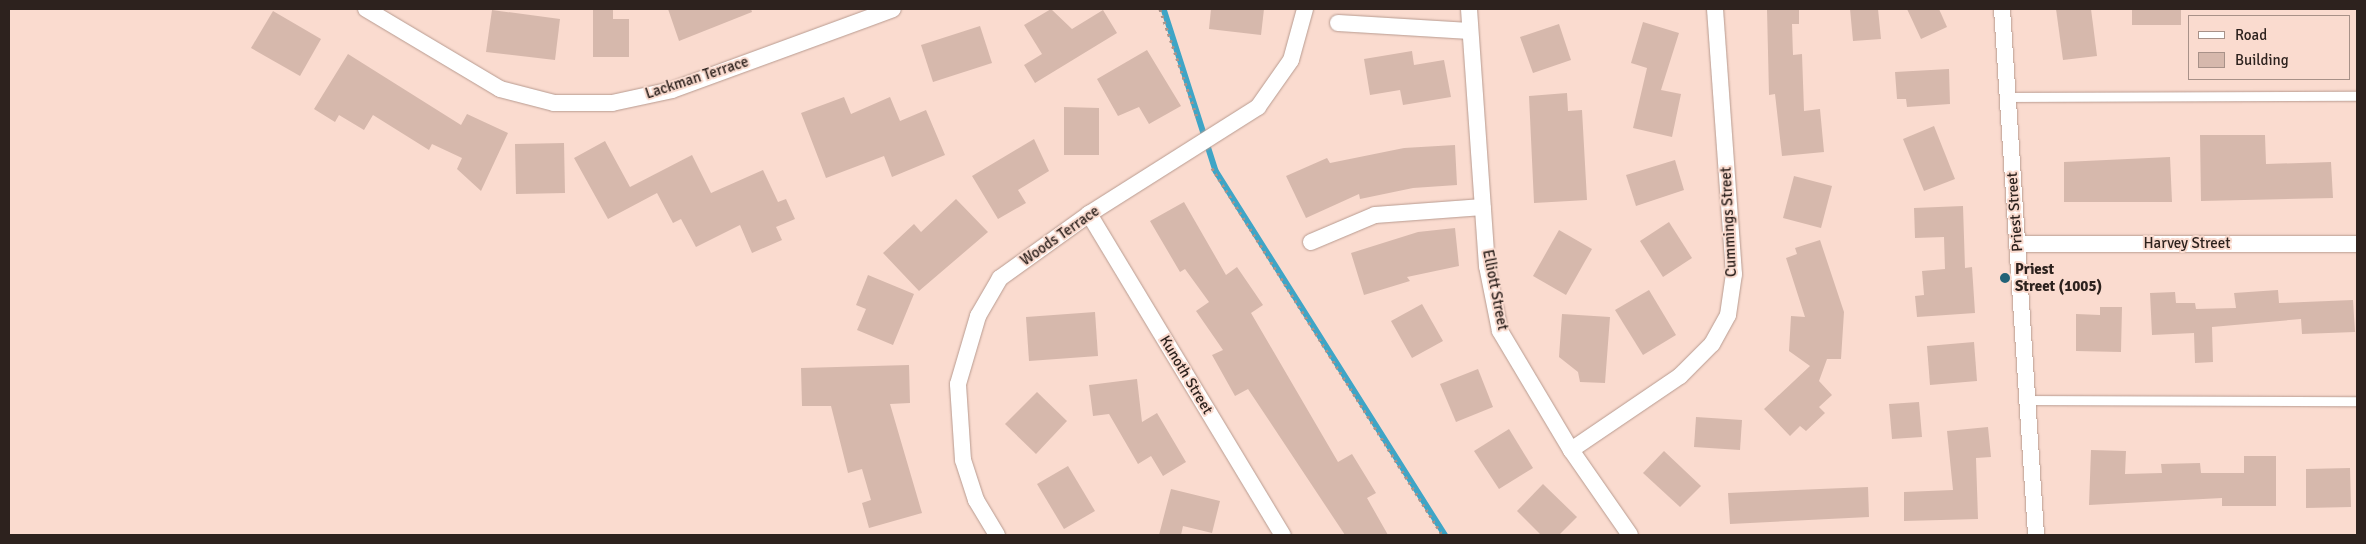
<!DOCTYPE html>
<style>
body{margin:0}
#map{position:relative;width:2366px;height:544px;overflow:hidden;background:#fadbcf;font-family:Signika,sans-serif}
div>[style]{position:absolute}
.stream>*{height:5.5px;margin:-2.75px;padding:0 2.75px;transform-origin:2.75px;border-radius:2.75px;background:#3fa5c6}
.building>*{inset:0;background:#d6b8ac}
.path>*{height:3px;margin-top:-1.5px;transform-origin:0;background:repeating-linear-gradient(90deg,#aa938a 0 2.5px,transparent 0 6.5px)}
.roads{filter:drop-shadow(0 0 1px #b89b90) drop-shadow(0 0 1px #b89b90)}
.service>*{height:9px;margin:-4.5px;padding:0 4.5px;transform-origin:4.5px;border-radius:4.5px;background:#fff}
.minor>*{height:16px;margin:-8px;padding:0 8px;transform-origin:8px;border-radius:8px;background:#fff}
.dots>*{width:14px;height:14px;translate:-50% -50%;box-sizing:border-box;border:2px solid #fadbcf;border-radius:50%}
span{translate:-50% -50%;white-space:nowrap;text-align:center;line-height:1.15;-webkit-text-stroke:4px #fadbcf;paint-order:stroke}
.street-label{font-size:15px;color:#2d221e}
.poi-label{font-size:15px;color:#2d221e;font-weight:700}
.left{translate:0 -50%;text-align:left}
.frame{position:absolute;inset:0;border:10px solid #2d221e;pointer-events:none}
.legend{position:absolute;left:2188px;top:15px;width:162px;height:65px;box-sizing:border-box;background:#fadbcf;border:1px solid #a89188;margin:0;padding:6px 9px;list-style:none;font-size:15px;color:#2d221e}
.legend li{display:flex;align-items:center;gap:10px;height:25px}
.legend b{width:25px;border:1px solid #a89188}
</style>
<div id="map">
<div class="stream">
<i style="left:1164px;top:9px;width:170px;rotate:72.2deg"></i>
<i style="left:1216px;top:171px;width:430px;rotate:57.8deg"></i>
</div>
<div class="building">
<i style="clip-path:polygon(593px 9px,613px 9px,613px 19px,629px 19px,629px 57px,593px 57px)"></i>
<i style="clip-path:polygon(668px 9px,751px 9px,752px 12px,679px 41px)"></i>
<i style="clip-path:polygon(1051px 9px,1072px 29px,1103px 10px,1117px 33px,1035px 83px,1024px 65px,1042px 54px,1024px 25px)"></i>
<i style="clip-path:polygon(1211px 9px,1264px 9px,1261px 35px,1209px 29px)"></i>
<i style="clip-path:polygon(1767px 9px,1799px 9px,1799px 24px,1792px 24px,1793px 55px,1802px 54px,1804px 111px,1820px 109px,1824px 152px,1782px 156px,1775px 94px,1769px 95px)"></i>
<i style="clip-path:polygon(1850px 9px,1878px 9px,1881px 39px,1853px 41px)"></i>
<i style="clip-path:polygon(1907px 9px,1939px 9px,1947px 27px,1921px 39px)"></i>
<i style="clip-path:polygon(2056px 9px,2091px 9px,2097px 56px,2063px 60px)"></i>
<i style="clip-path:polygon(2132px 9px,2181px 9px,2181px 25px,2132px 25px)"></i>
<i style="clip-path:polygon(492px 10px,560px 19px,555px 60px,486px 52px)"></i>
<i style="clip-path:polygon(273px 11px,321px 39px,300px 76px,251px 48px)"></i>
<i style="clip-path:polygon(1643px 22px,1679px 33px,1661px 90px,1681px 94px,1672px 137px,1633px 128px,1647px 68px,1631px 63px)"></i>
<i style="clip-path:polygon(1559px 24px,1571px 60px,1533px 73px,1520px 37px)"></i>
<i style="clip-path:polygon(980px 26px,992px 63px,933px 82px,921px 45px)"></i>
<i style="clip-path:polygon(1147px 50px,1181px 106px,1149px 124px,1139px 107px,1118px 116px,1097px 79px)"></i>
<i style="clip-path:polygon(1412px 51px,1414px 65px,1444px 60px,1451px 97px,1403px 105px,1400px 90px,1370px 95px,1364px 59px)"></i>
<i style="clip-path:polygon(348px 54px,461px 125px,467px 114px,508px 133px,481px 191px,457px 169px,462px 158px,432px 144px,429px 150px,373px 115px,364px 130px,339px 115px,335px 122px,314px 109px)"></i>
<i style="clip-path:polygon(1949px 69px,1950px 104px,1907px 107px,1906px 99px,1897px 99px,1895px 72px)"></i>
<i style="clip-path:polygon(1567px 93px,1568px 111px,1582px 110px,1587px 200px,1534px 203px,1529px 96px)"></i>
<i style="clip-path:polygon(844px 97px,851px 114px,890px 97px,900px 121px,926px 110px,945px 155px,892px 177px,884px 156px,826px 178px,801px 113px)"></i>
<i style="clip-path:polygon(1064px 107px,1099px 108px,1099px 155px,1064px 155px)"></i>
<i style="clip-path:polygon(1934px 126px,1955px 179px,1924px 191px,1903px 139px)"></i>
<i style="clip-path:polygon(2200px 135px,2265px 135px,2266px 164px,2331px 162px,2333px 198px,2201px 201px)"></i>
<i style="clip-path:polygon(1034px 139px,1049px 171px,1018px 190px,1026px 203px,998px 219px,972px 176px)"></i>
<i style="clip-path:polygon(605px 141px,630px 187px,692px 155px,711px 193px,763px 170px,778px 202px,786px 199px,795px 219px,776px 227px,782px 240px,752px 253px,740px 225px,696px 247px,681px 219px,673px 223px,657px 193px,608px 219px,574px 158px)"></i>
<i style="clip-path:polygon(564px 143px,565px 193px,516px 194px,515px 144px)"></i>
<i style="clip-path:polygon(1455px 145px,1457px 185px,1413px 188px,1360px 199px,1359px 194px,1306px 218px,1286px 176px,1327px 158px,1330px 163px,1404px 148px)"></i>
<i style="clip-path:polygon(2170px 157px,2172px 202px,2064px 202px,2064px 162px)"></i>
<i style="clip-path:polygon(1675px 160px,1684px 190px,1636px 206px,1626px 175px)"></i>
<i style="clip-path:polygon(1794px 176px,1832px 186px,1821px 228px,1783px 218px)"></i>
<i style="clip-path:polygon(956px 199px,988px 232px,919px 291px,883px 253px,914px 224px,921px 232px)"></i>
<i style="clip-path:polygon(1184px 202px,1226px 275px,1237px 267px,1263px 305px,1251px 313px,1338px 462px,1352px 454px,1376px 493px,1367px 498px,1388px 535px,1345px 535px,1248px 389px,1235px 396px,1212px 355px,1223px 350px,1196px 311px,1209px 302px,1185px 269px,1180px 272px,1150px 221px)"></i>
<i style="clip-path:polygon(1963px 206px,1965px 268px,1972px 267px,1975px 313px,1917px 317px,1915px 296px,1924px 295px,1922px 271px,1945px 269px,1944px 237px,1915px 238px,1914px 208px)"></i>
<i style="clip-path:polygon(1669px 222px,1692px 258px,1663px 277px,1640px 241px)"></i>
<i style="clip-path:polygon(1455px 228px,1459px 266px,1407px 277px,1410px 281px,1364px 295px,1351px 253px,1418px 232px)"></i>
<i style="clip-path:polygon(1559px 230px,1592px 249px,1566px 295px,1533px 276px)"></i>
<i style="clip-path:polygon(1820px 240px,1844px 312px,1841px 359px,1827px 359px,1819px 381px,1832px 395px,1819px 407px,1825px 413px,1806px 431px,1800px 426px,1790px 436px,1764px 409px,1810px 366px,1789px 351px,1791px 316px,1805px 317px,1786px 258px,1797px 254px,1795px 248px)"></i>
<i style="clip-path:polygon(868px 275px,914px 294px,893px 345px,857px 330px,866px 309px,856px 305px)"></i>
<i style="clip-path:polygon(1649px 290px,1676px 335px,1643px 355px,1615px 310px)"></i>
<i style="clip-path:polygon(2278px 290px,2279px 303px,2353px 300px,2355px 332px,2302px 334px,2301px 319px,2212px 327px,2213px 362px,2195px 363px,2194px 333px,2152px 335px,2150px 293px,2175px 292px,2176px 303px,2195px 303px,2196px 309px,2236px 308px,2234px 293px)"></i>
<i style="clip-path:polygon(1422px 304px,1443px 341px,1412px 358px,1391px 321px)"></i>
<i style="clip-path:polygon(2100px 307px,2122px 307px,2121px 352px,2076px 351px,2076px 314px,2100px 315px)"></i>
<i style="clip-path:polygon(1095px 312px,1098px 356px,1029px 361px,1026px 317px)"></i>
<i style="clip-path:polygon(1562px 314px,1610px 317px,1605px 383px,1580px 382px,1578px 372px,1559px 357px)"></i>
<i style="clip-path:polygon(1974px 342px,1977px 381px,1930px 385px,1927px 346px)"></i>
<i style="clip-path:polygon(909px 365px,910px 403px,890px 404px,922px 513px,869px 528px,862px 503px,871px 500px,862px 469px,848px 473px,831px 406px,802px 406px,801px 368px)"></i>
<i style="clip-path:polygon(1478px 369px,1493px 407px,1456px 422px,1440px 384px)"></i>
<i style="clip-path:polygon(1137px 379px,1142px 422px,1157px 413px,1186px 462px,1163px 476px,1151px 456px,1138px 464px,1109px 414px,1093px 416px,1089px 385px)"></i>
<i style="clip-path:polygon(1037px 392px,1067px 421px,1036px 454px,1005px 424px)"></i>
<i style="clip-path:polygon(1919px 402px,1922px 437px,1892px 439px,1889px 404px)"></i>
<i style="clip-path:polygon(1696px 417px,1742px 420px,1740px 450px,1694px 447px)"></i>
<i style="clip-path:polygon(1988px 427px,1991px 457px,1976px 458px,1978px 519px,1904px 521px,1904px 492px,1953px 490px,1947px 431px)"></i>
<i style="clip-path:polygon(1509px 429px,1533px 468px,1499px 489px,1474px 451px)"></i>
<i style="clip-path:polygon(2091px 450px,2126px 451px,2125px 474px,2162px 473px,2161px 464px,2200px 463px,2201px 473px,2244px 473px,2244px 456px,2276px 456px,2276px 506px,2222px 506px,2222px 498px,2089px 505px)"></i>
<i style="clip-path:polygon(1664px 451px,1701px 486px,1680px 507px,1643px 473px)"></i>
<i style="clip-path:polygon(1068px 466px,1095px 511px,1064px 529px,1037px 484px)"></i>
<i style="clip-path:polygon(2350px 468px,2351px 507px,2306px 508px,2306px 469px)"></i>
<i style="clip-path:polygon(1543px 484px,1577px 517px,1559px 535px,1541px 535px,1517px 511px)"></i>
<i style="clip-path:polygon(1868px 487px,1869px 517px,1730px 524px,1728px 493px)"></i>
<i style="clip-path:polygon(1171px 489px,1220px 501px,1212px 533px,1183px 526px,1181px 535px,1159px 535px)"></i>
</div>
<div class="path">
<i style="left:1160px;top:9px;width:117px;rotate:71.1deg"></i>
<i style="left:1212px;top:168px;width:433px;rotate:57.9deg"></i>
</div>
<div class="roads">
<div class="service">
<i style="left:2006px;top:97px;width:351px;rotate:-0.2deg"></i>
<i style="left:2026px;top:400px;width:331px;rotate:0.2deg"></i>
</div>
<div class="minor">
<i style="left:366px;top:9px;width:156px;rotate:30.8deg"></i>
<i style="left:500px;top:89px;width:56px;rotate:14.5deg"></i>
<i style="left:554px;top:103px;width:58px"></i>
<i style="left:612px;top:103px;width:61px;rotate:-12.2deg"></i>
<i style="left:672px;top:90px;width:235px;rotate:-20.1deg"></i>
<i style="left:1469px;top:9px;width:258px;rotate:86deg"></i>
<i style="left:1487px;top:266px;width:66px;rotate:78.7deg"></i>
<i style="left:1500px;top:331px;width:139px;rotate:59.2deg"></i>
<i style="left:1571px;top:450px;width:103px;rotate:55.2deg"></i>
<i style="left:2002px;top:9px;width:527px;rotate:86.3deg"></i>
<i style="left:1338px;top:23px;width:132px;rotate:3.5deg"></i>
<i style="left:1089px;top:214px;width:375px;rotate:58.9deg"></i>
<i style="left:1311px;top:242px;width:69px;rotate:-22.9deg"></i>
<i style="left:1375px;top:215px;width:108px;rotate:-4.2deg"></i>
<i style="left:2017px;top:244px;width:340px"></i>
<i style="left:1571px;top:450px;width:132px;rotate:-34.2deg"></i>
<i style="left:1680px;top:376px;width:45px;rotate:-45deg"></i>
<i style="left:1712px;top:344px;width:33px;rotate:-61deg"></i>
<i style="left:1728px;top:315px;width:41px;rotate:-81.7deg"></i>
<i style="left:1734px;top:274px;width:266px;rotate:-94.1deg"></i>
<i style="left:997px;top:535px;width:41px;rotate:-121deg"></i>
<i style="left:976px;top:500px;width:42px;rotate:-108deg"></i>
<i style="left:963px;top:460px;width:76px;rotate:-93.8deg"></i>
<i style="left:958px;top:384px;width:71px;rotate:-73.6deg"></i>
<i style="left:978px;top:316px;width:44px;rotate:-59.9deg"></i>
<i style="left:1000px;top:278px;width:110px;rotate:-35.7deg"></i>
<i style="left:1089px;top:214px;width:200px;rotate:-32.3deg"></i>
<i style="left:1258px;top:107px;width:57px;rotate:-54.9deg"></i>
<i style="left:1291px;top:60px;width:53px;rotate:-74.6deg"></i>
</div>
</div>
<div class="dots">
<i style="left:2005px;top:278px;background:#226277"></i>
</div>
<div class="street-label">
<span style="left:697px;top:78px;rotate:-18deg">Lackman Terrace</span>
<span style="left:2015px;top:212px;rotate:-94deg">Priest Street</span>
<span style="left:1729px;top:222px;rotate:-93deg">Cummings Street</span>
<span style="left:1060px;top:236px;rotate:-35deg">Woods Terrace</span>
<span style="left:2187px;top:244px">Harvey Street</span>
<span style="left:1495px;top:290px;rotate:79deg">Elliott Street</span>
<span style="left:1186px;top:375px;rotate:59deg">Kunoth Street</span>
</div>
<div class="poi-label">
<span class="left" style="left:2015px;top:278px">Priest<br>Street (1005)</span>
</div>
<div class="frame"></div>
<ul class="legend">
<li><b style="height:6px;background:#fff"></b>Road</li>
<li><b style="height:14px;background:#d6b8ac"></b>Building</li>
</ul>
</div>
